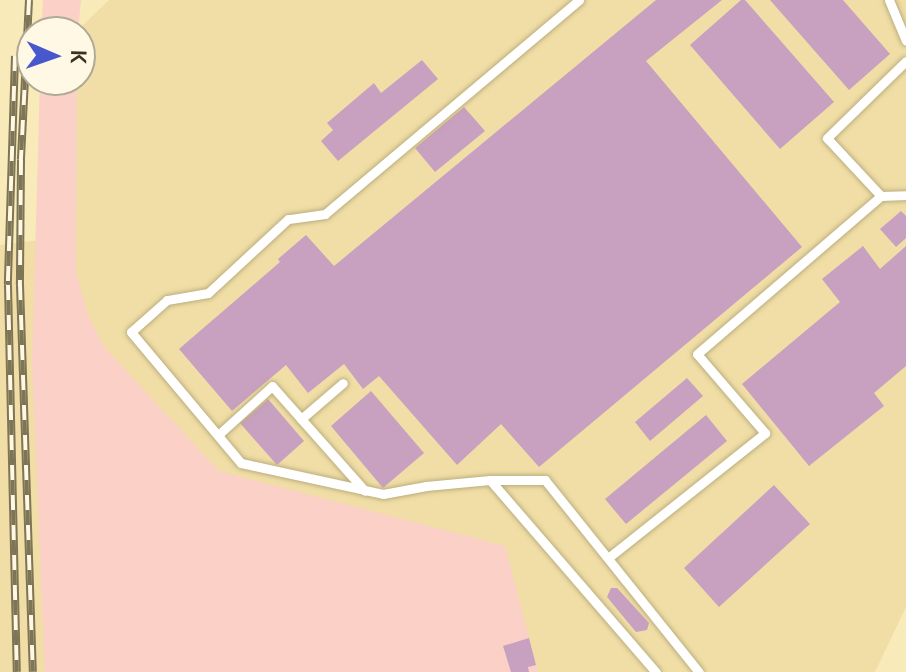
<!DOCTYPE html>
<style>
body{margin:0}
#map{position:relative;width:906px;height:672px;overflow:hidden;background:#f9eaba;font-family:Cabin,sans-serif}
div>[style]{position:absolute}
.built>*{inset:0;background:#f0dea6}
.green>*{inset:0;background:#fad0c7}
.building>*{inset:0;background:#c8a0c0}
.roads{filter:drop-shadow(0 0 2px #bcae7f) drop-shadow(0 0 2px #bcae7f)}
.service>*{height:9px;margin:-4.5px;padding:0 4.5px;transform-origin:4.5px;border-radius:4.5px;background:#fff}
.rail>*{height:8px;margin-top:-4px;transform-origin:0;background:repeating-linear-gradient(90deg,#fef8e5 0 15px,#7e7557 0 30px);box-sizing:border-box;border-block:2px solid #7e7557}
span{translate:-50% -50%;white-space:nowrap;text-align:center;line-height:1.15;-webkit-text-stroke:7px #fef8e5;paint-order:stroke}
.north{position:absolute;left:16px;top:16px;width:80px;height:80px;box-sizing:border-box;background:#fef8e5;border:2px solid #afa996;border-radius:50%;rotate:92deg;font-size:22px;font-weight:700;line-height:32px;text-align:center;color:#38321f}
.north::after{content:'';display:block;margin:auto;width:28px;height:36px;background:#4858cc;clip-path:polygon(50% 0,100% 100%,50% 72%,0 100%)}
</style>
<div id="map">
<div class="built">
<i style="clip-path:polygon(109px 0,906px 0,906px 607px,875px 672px,538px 672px,529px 638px,196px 672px,0 672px,0 245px,74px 236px,77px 80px,80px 80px,78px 30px)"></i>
</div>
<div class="green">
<i style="clip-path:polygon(43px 0,81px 0,78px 32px,41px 32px)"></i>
<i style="clip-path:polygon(40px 80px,77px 80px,76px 272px,88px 316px,105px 348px,219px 471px,505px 546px,538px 672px,45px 672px,32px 363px)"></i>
</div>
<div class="building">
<i style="clip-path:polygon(656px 0,722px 0,646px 61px,802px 247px,539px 467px,501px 424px,457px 465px,379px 376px,363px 389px,344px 364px,308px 393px,286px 365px,232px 411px,179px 349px,280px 262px,278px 259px,306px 235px,334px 266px)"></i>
<i style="clip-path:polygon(741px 0,745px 0,834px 102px,780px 149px,690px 45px)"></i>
<i style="clip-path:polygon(770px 0,843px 0,890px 54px,849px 90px)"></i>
<i style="clip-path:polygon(422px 60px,438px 79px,338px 161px,321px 141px,333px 130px,327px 123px,374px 83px,381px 93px)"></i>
<i style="clip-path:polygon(464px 107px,485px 131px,435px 172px,415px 148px)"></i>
<i style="clip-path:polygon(901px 211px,906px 216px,906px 238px,896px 247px,880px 229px)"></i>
<i style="clip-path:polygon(863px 246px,880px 269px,906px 246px,906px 366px,874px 393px,884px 406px,809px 466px,742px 384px,840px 302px,822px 279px)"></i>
<i style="clip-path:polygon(687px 378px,703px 396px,650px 441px,635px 422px)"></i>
<i style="clip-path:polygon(371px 391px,424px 453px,383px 488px,331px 426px)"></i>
<i style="clip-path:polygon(268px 399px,304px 441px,277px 465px,240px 423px)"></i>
<i style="clip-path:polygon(706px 415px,727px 441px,626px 524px,605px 499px)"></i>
<i style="clip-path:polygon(774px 485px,810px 524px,719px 607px,684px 568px)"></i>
<i style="clip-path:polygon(611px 588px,617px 588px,649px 623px,647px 630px,636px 632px,607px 597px)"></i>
<i style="clip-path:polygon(529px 638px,536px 665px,528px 667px,529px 672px,511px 672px,503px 646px)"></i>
</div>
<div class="roads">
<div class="service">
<i style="left:579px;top:0;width:332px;rotate:139.9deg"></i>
<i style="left:325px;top:214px;width:37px;rotate:172deg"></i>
<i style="left:288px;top:219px;width:109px;rotate:137.2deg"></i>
<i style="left:208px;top:293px;width:42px;rotate:170.3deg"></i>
<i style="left:167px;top:300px;width:48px;rotate:138.4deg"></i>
<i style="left:131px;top:332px;width:171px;rotate:50deg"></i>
<i style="left:241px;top:463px;width:145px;rotate:12.3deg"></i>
<i style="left:383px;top:494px;width:44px;rotate:-10.5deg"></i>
<i style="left:426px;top:486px;width:64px;rotate:-5.4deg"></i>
<i style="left:490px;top:480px;width:55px"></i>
<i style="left:545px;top:480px;width:246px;rotate:51.3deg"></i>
<i style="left:889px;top:0;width:44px;rotate:67.5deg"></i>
<i style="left:881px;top:196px;width:25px;rotate:-2deg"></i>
<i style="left:301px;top:419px;width:55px;rotate:-40.6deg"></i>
<i style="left:218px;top:435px;width:73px;rotate:-42.2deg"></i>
<i style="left:272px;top:386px;width:140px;rotate:48.5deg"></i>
<i style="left:490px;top:480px;width:254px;rotate:49.2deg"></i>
<i style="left:608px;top:558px;width:201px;rotate:-38.5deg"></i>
<i style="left:765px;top:433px;width:104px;rotate:-130.7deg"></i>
<i style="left:697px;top:354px;width:243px;rotate:-40.7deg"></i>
<i style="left:881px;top:196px;width:79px;rotate:-133deg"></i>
<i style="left:827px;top:138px;width:110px;rotate:-44.3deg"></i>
</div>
</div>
<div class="rail">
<i style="left:29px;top:0;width:160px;rotate:92.9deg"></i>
<i style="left:21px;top:160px;width:125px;rotate:90.5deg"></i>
<i style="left:20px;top:285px;width:387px;rotate:88.1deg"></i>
<i style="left:15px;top:56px;width:229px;rotate:91.8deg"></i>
<i style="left:8px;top:285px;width:387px;rotate:88.7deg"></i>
</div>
<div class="north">K</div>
</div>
